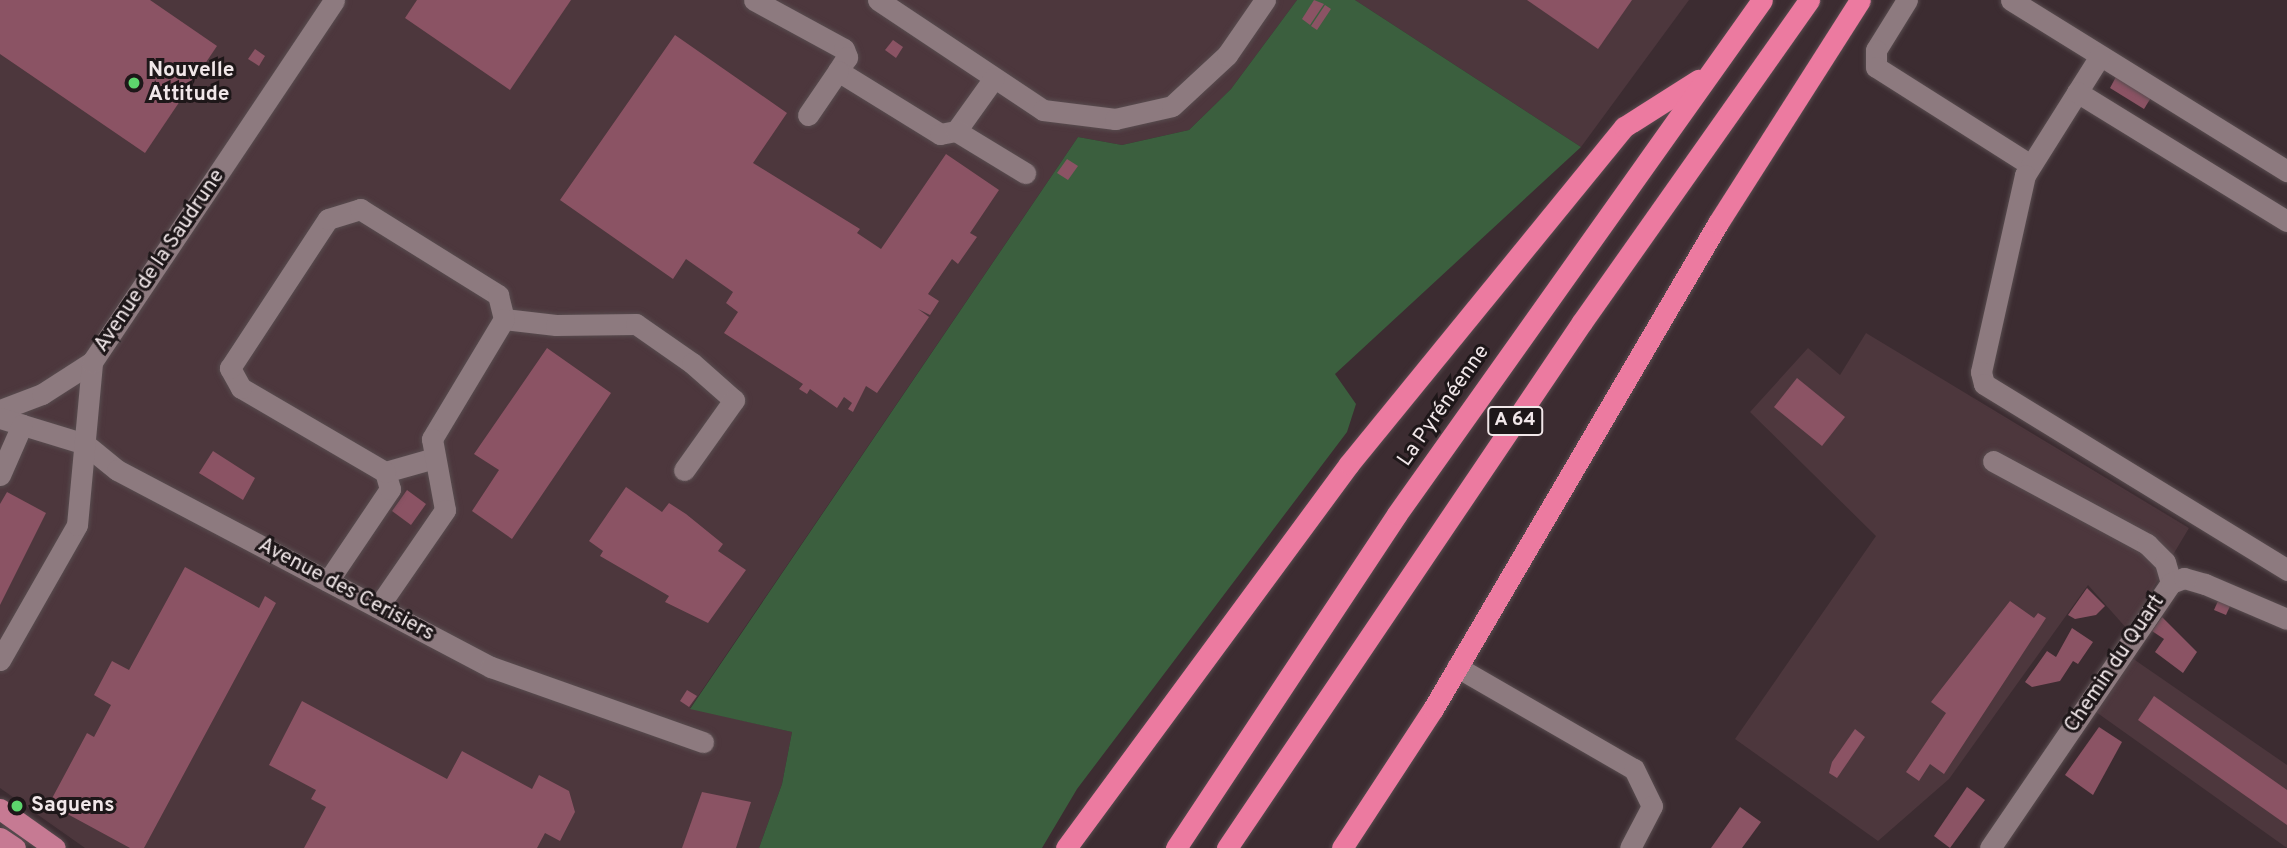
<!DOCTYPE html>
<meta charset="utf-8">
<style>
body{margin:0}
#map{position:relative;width:2287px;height:848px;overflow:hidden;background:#3c2c31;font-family:Overpass,sans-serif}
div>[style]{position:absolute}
.built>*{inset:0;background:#4d373d}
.green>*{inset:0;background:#3b5f3e}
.building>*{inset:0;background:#8b5364}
.roads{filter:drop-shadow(0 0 2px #584c4f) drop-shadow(0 0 2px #584c4f)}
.minor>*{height:21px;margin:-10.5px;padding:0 10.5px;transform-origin:10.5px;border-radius:10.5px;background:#8d7a7f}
.major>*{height:21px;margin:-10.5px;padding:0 10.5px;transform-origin:10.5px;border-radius:10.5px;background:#c67a93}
.highway>*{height:21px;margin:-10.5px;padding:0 10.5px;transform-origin:10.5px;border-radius:10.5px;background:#ec7aa0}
.dots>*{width:19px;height:19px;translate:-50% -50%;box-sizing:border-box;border:4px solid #1e1719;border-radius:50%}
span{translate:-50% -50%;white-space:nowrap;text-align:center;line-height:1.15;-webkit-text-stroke:6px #1e1719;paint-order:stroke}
.shield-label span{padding:2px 5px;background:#1e1719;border:2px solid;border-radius:5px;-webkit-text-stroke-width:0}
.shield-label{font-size:19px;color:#f1e7e9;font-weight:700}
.poi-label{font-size:21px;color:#f1e7e9;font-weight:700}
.left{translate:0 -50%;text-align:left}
.street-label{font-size:21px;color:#f1e7e9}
</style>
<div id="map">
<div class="built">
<i style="clip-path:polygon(0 0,1297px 0,1231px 89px,1189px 130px,1122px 145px,1078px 137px,690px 708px,792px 732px,782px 784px,759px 848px,85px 848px,0 788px)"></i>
<i style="clip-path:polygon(1355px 0,1689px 0,1581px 147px)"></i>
<i style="clip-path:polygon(1866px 333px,2189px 528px,2128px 630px,2088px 585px,1949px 779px,1878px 841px,1735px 739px,1876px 536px,1750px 412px,1808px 348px,1840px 375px)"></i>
<i style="clip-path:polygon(2132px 658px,2287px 765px,2287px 848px,2096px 712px)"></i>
</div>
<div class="green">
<i style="clip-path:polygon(1297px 0,1355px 0,1581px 147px,1335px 374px,1356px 404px,1347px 432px,1077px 789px,1042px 848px,759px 848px,782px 784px,792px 732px,690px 709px,1078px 137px,1122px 145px,1189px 130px,1231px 89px)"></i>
</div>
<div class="building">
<i style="clip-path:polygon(0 0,150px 0,217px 46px,145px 153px,0 54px)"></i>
<i style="clip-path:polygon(417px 0,571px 0,510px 90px,405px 18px)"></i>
<i style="clip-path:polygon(1314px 0,1324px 4px,1310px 25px,1302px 19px)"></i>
<i style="clip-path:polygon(1527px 0,1632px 0,1598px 49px)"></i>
<i style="clip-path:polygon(1325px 5px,1331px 9px,1317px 30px,1311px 26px)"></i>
<i style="clip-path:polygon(675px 35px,787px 113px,753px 163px,860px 229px,857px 233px,881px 249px,946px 154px,999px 190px,970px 233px,977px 237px,958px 264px,952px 259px,928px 294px,939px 301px,930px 315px,918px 309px,929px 317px,877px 393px,866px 386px,853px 412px,848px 409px,852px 403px,844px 397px,837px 408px,810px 389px,807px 394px,799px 389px,803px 384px,724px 333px,738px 312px,726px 303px,733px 292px,686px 259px,673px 279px,560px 200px)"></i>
<i style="clip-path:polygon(893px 40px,903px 47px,896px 58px,885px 50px)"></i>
<i style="clip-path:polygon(255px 49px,265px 56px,259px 66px,248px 59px)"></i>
<i style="clip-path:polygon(2117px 75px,2152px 96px,2144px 109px,2110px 88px)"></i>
<i style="clip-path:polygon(1067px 159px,1078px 166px,1068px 180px,1057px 173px)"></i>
<i style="clip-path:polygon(547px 348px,611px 393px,512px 539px,472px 511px,499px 470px,474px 454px)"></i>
<i style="clip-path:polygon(1797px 378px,1845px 417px,1822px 446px,1774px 407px)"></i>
<i style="clip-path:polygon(213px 451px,255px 478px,243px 500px,199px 473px)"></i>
<i style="clip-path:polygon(626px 487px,662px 512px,669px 503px,686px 514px,723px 544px,718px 551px,746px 570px,708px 623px,665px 602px,669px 596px,600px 556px,603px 551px,589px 541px)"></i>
<i style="clip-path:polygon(407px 490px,426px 504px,411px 525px,392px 511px)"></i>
<i style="clip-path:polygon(7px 492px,46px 513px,0 605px,0 504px)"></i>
<i style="clip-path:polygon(185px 567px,259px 608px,265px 596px,276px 603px,144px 848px,130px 848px,49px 804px,87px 733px,94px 737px,111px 705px,94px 695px,112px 661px,129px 670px)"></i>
<i style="clip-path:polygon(2087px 588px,2105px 606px,2096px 615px,2075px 619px,2068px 615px)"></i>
<i style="clip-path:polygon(2010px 601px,2034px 618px,2038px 613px,2046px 618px,1944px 774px,1930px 764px,1919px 781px,1906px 772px,1946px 713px,1931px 702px)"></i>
<i style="clip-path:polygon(2218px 601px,2230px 606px,2226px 615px,2214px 610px)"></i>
<i style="clip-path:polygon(2162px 617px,2197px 652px,2183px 673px,2155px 652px,2164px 639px,2152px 631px)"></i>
<i style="clip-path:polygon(2072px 628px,2093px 642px,2078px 664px,2073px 661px,2060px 681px,2032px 687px,2025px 682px,2047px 651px,2056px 657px)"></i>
<i style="clip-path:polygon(687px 690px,697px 696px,689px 707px,680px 701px)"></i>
<i style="clip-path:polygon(2154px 696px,2287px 790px,2287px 825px,2138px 720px)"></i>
<i style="clip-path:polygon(302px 701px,447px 779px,462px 751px,532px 789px,539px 775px,569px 791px,575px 812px,560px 841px,545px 833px,537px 848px,304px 848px,326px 807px,311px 799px,316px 790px,269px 765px)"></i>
<i style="clip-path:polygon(2099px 727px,2122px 742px,2093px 795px,2065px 775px)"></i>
<i style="clip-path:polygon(1855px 729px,1865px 737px,1837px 778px,1829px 773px,1832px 762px)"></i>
<i style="clip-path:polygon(1967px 787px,1985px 800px,1950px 848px,1934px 836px)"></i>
<i style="clip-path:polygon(702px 792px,751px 802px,736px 848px,682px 848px)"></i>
<i style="clip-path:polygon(1740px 807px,1761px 822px,1742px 848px,1711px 848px)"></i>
</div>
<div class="roads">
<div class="minor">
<i style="left:754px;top:0;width:102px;rotate:28.6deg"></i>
<i style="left:844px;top:49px;width:9px;rotate:69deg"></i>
<i style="left:847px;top:57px;width:17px;rotate:123deg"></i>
<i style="left:838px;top:71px;width:120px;rotate:31.7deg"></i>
<i style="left:940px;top:134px;width:16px;rotate:-11deg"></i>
<i style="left:878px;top:0;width:198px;rotate:33.7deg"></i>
<i style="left:1043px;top:110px;width:73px;rotate:7.1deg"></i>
<i style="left:1115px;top:119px;width:58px;rotate:-12.8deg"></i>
<i style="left:1172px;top:106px;width:75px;rotate:-42.8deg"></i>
<i style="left:1227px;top:55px;width:67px;rotate:-55.4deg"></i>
<i style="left:1907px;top:0;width:59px;rotate:121.8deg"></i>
<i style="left:1876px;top:50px;width:17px;rotate:90deg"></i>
<i style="left:1876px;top:67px;width:181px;rotate:32.4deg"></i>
<i style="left:2011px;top:0;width:325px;rotate:31.8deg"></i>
<i style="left:2100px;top:56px;width:141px;rotate:122.2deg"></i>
<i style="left:2025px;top:175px;width:202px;rotate:102.6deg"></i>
<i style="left:1981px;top:372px;width:12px;rotate:76deg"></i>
<i style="left:1984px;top:384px;width:356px;rotate:31.5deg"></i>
<i style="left:994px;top:78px;width:65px;rotate:125.6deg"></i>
<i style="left:956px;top:131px;width:81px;rotate:31.3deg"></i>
<i style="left:2077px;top:92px;width:246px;rotate:31.6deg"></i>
<i style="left:808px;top:115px;width:53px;rotate:-55.7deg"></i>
<i style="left:504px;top:319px;width:52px;rotate:6.6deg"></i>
<i style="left:556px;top:325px;width:80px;rotate:-0.7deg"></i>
<i style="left:636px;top:324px;width:68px;rotate:34.9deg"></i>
<i style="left:692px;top:363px;width:56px;rotate:41.4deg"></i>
<i style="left:734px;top:400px;width:86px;rotate:125.5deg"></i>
<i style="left:0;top:410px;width:45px;rotate:-20.9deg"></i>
<i style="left:42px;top:394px;width:59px;rotate:-32.6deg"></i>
<i style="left:0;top:418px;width:89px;rotate:17deg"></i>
<i style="left:85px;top:444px;width:41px;rotate:39.1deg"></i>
<i style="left:117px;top:470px;width:423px;rotate:27.8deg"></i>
<i style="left:491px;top:667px;width:225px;rotate:19.5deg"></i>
<i style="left:1993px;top:461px;width:175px;rotate:28.3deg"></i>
<i style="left:2147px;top:544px;width:25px;rotate:45deg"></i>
<i style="left:2165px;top:562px;width:22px;rotate:74deg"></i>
<i style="left:385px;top:472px;width:51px;rotate:-15.9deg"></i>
<i style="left:0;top:475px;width:55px;rotate:-66.3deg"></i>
<i style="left:328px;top:581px;width:111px;rotate:-56deg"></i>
<i style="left:390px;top:489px;width:18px;rotate:-106deg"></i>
<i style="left:385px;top:472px;width:167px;rotate:-149.7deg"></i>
<i style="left:241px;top:388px;width:23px;rotate:-119deg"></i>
<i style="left:230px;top:368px;width:178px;rotate:-56.7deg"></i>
<i style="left:328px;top:219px;width:34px;rotate:-17deg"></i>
<i style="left:360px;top:209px;width:163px;rotate:31.9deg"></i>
<i style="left:498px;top:295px;width:25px;rotate:76deg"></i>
<i style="left:504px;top:319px;width:140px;rotate:121deg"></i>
<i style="left:432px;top:439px;width:72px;rotate:79.6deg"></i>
<i style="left:445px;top:510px;width:118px;rotate:124.6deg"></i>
<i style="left:0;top:660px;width:155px;rotate:-60.3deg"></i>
<i style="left:77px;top:525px;width:164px;rotate:-84.7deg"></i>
<i style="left:92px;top:362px;width:435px;rotate:-56.2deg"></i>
<i style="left:1457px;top:667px;width:204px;rotate:30deg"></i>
<i style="left:1634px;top:769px;width:41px;rotate:64.1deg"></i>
<i style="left:1652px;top:806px;width:47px;rotate:117.6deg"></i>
<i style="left:1990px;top:848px;width:321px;rotate:-55.7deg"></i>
<i style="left:2171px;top:583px;width:14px;rotate:-21deg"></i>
<i style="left:2184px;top:578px;width:22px;rotate:16deg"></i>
<i style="left:2205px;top:584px;width:89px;rotate:23.1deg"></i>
</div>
<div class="major">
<i style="left:0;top:809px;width:67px;rotate:35.3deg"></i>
<i style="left:0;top:838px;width:18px;rotate:34deg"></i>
</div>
<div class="highway">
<i style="left:1066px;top:848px;width:477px;rotate:-53.6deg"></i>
<i style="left:1349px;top:464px;width:435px;rotate:-50.8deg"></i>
<i style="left:1624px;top:127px;width:88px;rotate:-32.4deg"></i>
<i style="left:1176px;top:848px;width:400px;rotate:-56.5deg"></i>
<i style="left:1397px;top:514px;width:630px;rotate:-54.62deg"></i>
<i style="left:1227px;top:848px;width:635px;rotate:-55.98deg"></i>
<i style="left:1582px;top:322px;width:394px;rotate:-54.8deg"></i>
<i style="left:1342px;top:848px;width:166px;rotate:-56.8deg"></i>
<i style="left:1433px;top:709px;width:563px;rotate:-59.61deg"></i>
<i style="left:1718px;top:223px;width:264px;rotate:-57.5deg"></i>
</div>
</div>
<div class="dots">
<i style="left:134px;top:83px;background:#5dd56d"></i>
<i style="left:17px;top:806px;background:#5dd56d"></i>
</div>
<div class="shield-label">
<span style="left:1515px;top:421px">A 64</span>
</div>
<div class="poi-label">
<span class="left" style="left:148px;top:83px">Nouvelle<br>Attitude</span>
<span class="left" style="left:31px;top:806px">Saguens</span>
</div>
<div class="street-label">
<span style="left:160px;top:261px;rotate:-56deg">Avenue de la Saudrune</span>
<span style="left:1444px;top:406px;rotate:-55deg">La Pyrénéenne</span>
<span style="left:346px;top:590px;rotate:28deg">Avenue des Cerisiers</span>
<span style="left:2115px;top:664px;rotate:-56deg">Chemin du Quart</span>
</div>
</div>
